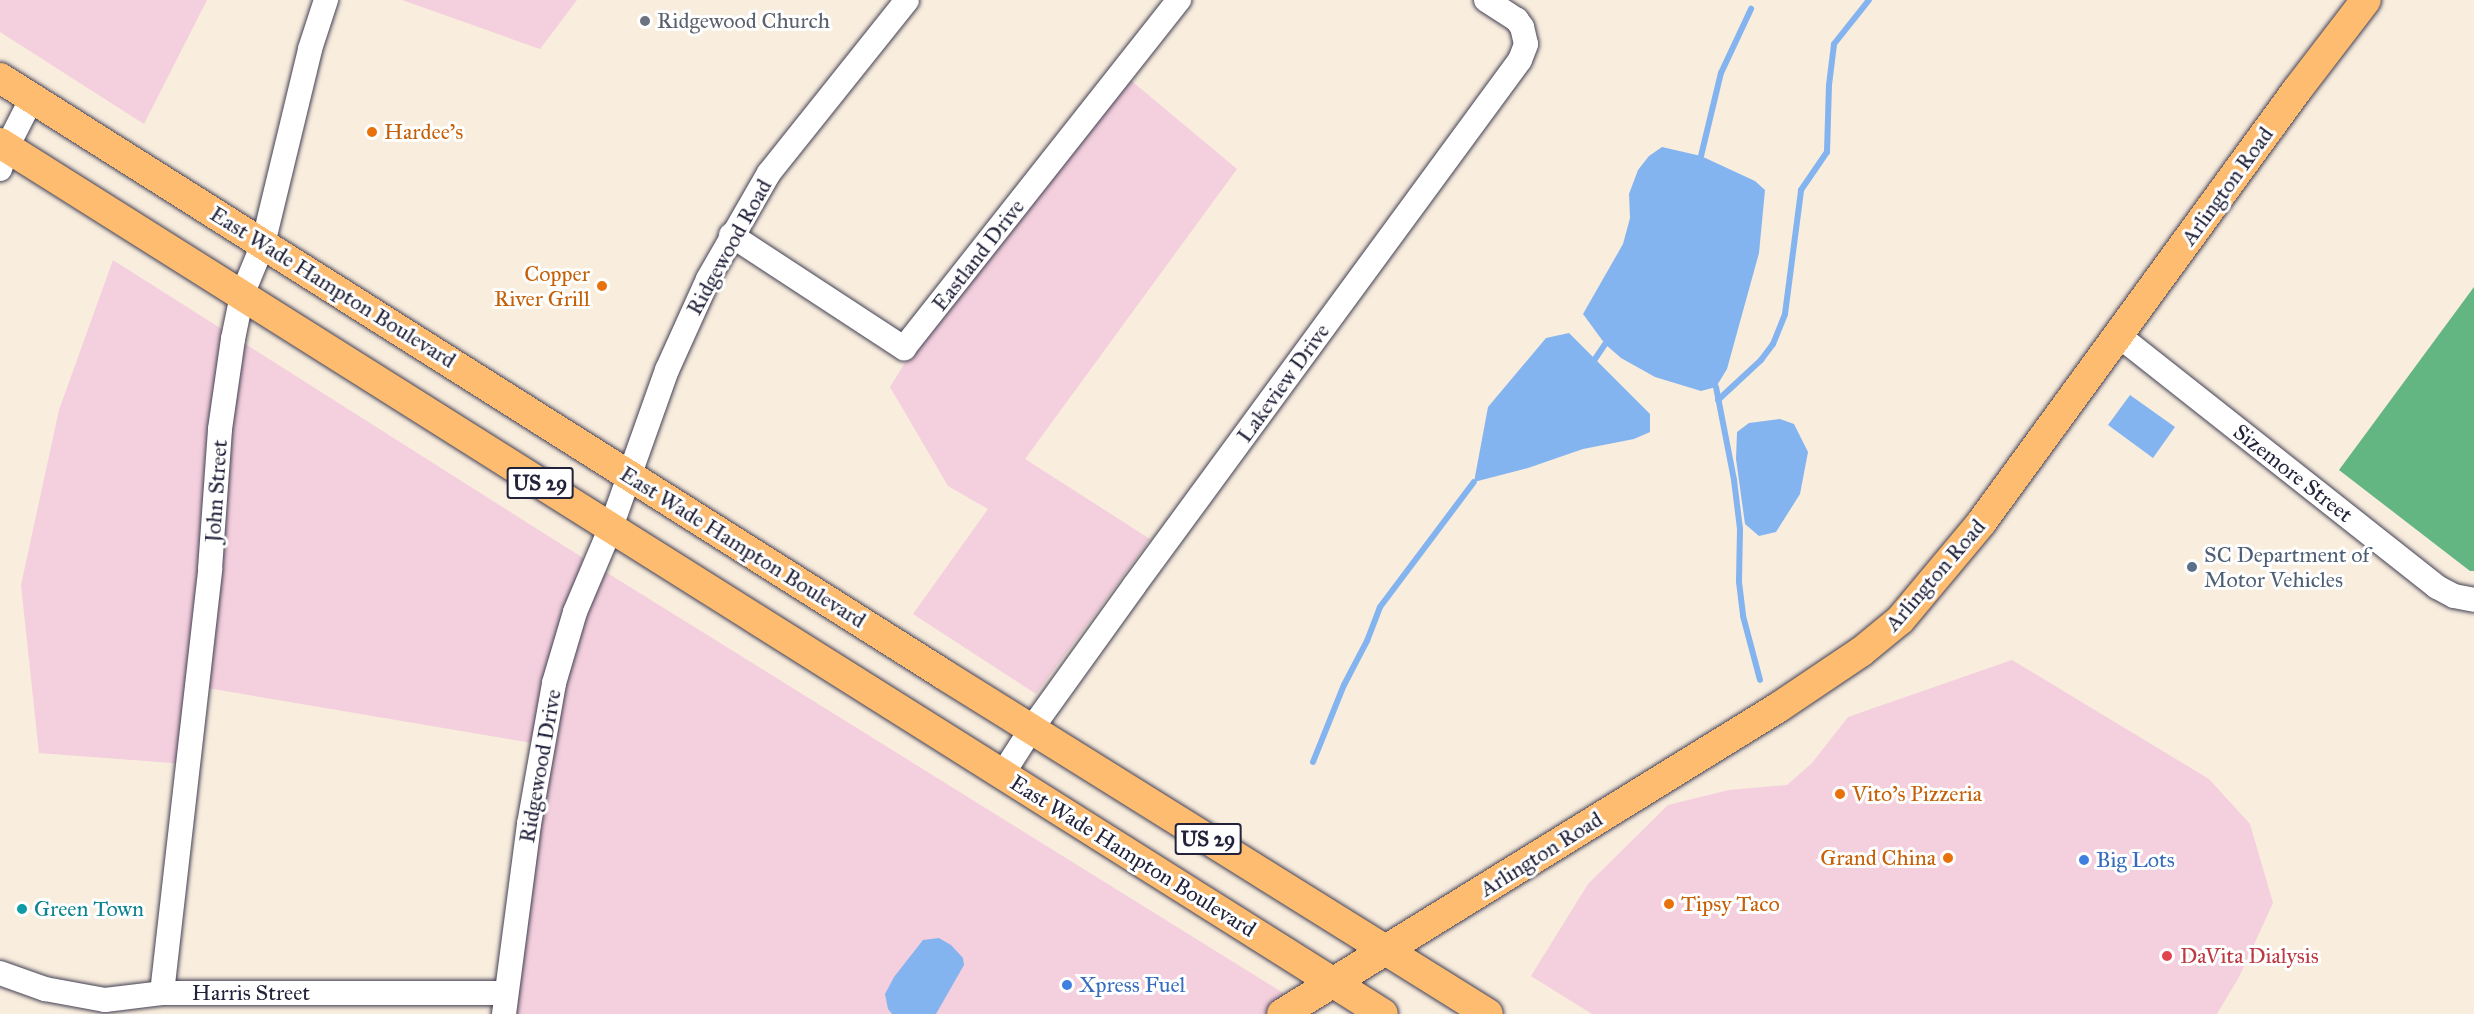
<!DOCTYPE html>
<style>
body{margin:0}
#map{position:relative;width:2474px;height:1014px;overflow:hidden;background:#f9edde;font-family:"IM FELL Great Primer",serif}
div>[style]{position:absolute}
.built>*{inset:0;background:#f4cfdd}
.forest>*{inset:0;background:#63b581}
.water>*{inset:0;background:#84b4ef}
.stream>*{height:6px;margin:-3px;padding:0 3px;transform-origin:3px;border-radius:3px;background:#84b4ef}
.roads{filter:drop-shadow(0 0 2px #424053) drop-shadow(0 0 2px #424053)}
.minor>*{height:24px;margin:-12px;padding:0 12px;transform-origin:12px;border-radius:12px;background:#fff}
.major>*{height:30px;margin:-15px;padding:0 15px;transform-origin:15px;border-radius:15px;background:#fdbc70}
.dots>*{width:16px;height:16px;translate:-50% -50%;box-sizing:border-box;border:3px solid #fff;border-radius:50%}
span{translate:-50% -50%;white-space:nowrap;text-align:center;line-height:1.15;-webkit-text-stroke:6px #fff;paint-order:stroke}
.shield-label span{padding:2px 4px;background:#fff;border:2px solid;border-radius:4px;-webkit-text-stroke-width:0}
.shield-label{font-size:21px;color:#22223b;font-weight:700}
.worship-label{font-size:22px;color:#5b616d}
.left{translate:0 -50%;text-align:left}
.food-label{font-size:22px;color:#c56008}
.right{translate:-100% -50%;text-align:right}
.street-label{font-size:22px;color:#22223b}
.service-label{font-size:22px;color:#4e5e75}
.shop-label{font-size:22px;color:#366cbe}
.culture-label{font-size:22px;color:#0d838f}
.health-label{font-size:22px;color:#be3a42}
</style>
<div id="map">
<div class="built">
<i style="clip-path:polygon(0 0,207px 0,144px 124px,0 32px)"></i>
<i style="clip-path:polygon(402px 0,577px 0,540px 49px)"></i>
<i style="clip-path:polygon(1128px 78px,1237px 169px,1025px 459px,1150px 539px,1036px 694px,913px 614px,988px 509px,948px 486px,890px 387px,914px 348px)"></i>
<i style="clip-path:polygon(113px 260px,564px 546px,1317px 1014px,502px 1014px,538px 744px,207px 688px,199px 765px,39px 753px,21px 585px,59px 410px)"></i>
<i style="clip-path:polygon(2012px 660px,2209px 779px,2250px 824px,2273px 903px,2239px 977px,2217px 1014px,1592px 1014px,1531px 976px,1588px 884px,1668px 805px,1729px 790px,1787px 785px,1812px 763px,1848px 717px)"></i>
</div>
<div class="forest">
<i style="clip-path:polygon(2474px 287px,2474px 571px,2470px 571px,2339px 470px)"></i>
</div>
<div class="water">
<i style="clip-path:polygon(1662px 147px,1701px 156px,1755px 181px,1765px 190px,1759px 253px,1727px 369px,1716px 387px,1701px 391px,1655px 377px,1621px 358px,1605px 344px,1583px 314px,1623px 244px,1630px 218px,1629px 194px,1638px 170px,1649px 156px)"></i>
<i style="clip-path:polygon(1569px 333px,1650px 414px,1650px 432px,1634px 439px,1583px 449px,1528px 468px,1474px 482px,1488px 407px,1546px 338px)"></i>
<i style="clip-path:polygon(2130px 395px,2175px 427px,2153px 458px,2108px 425px)"></i>
<i style="clip-path:polygon(1780px 419px,1794px 424px,1808px 452px,1800px 494px,1776px 532px,1759px 536px,1745px 524px,1736px 459px,1737px 432px,1749px 423px)"></i>
<i style="clip-path:polygon(939px 938px,951px 945px,963px 958px,964px 965px,936px 1014px,892px 1014px,888px 1009px,885px 994px,894px 977px,923px 940px)"></i>
</div>
<div class="stream">
<i style="left:1701px;top:156px;width:85px;rotate:-76.5deg"></i>
<i style="left:1721px;top:73px;width:71px;rotate:-64.9deg"></i>
<i style="left:1595px;top:359px;width:18px;rotate:-56deg"></i>
<i style="left:1716px;top:387px;width:95px;rotate:79deg"></i>
<i style="left:1734px;top:480px;width:49px;rotate:83deg"></i>
<i style="left:1740px;top:529px;width:53px;rotate:91.1deg"></i>
<i style="left:1739px;top:582px;width:34px;rotate:83deg"></i>
<i style="left:1743px;top:616px;width:66px;rotate:75.1deg"></i>
<i style="left:1718px;top:400px;width:59px;rotate:-42.9deg"></i>
<i style="left:1761px;top:360px;width:20px;rotate:-53deg"></i>
<i style="left:1773px;top:344px;width:32px;rotate:-68deg"></i>
<i style="left:1785px;top:314px;width:125px;rotate:-82.6deg"></i>
<i style="left:1801px;top:190px;width:46px;rotate:-55.6deg"></i>
<i style="left:1827px;top:152px;width:67px;rotate:-88.3deg"></i>
<i style="left:1829px;top:85px;width:41px;rotate:-83deg"></i>
<i style="left:1834px;top:44px;width:56px;rotate:-51.5deg"></i>
<i style="left:1313px;top:762px;width:83px;rotate:-68.1deg"></i>
<i style="left:1344px;top:685px;width:50px;rotate:-62.4deg"></i>
<i style="left:1367px;top:641px;width:36px;rotate:-69deg"></i>
<i style="left:1380px;top:607px;width:156px;rotate:-53.1deg"></i>
</div>
<div class="roads">
<div class="minor">
<i style="left:0;top:169px;width:23px;rotate:-72deg"></i>
<i style="left:7px;top:147px;width:55px;rotate:-63deg"></i>
<i style="left:731px;top:235px;width:207px;rotate:33.2deg"></i>
<i style="left:904px;top:348px;width:444px;rotate:-51.7deg"></i>
<i style="left:2118px;top:335px;width:407px;rotate:38.3deg"></i>
<i style="left:2437px;top:587px;width:19px;rotate:28deg"></i>
<i style="left:2454px;top:596px;width:20px;rotate:11deg"></i>
<i style="left:1002px;top:775px;width:56px;rotate:-57.4deg"></i>
<i style="left:1032px;top:728px;width:175px;rotate:-54.3deg"></i>
<i style="left:1134px;top:586px;width:652px;rotate:-53.73deg"></i>
<i style="left:1520px;top:60px;width:17px;rotate:-69deg"></i>
<i style="left:1526px;top:44px;width:17px;rotate:-103deg"></i>
<i style="left:1522px;top:27px;width:9px;rotate:-126deg"></i>
<i style="left:1517px;top:20px;width:37px;rotate:-147deg"></i>
<i style="left:0;top:973px;width:48px;rotate:19.6deg"></i>
<i style="left:45px;top:989px;width:61px;rotate:10.4deg"></i>
<i style="left:105px;top:1000px;width:57px;rotate:-7deg"></i>
<i style="left:162px;top:993px;width:344px"></i>
<i style="left:162px;top:993px;width:427px;rotate:-83.5deg"></i>
<i style="left:210px;top:569px;width:140px;rotate:-85.9deg"></i>
<i style="left:220px;top:429px;width:91px;rotate:-81.8deg"></i>
<i style="left:233px;top:339px;width:45px;rotate:-78.4deg"></i>
<i style="left:242px;top:295px;width:55px;rotate:-67.6deg"></i>
<i style="left:263px;top:244px;width:201px;rotate:-76.4deg"></i>
<i style="left:310px;top:49px;width:52px;rotate:-71.9deg"></i>
<i style="left:504px;top:1014px;width:192px;rotate:-82.5deg"></i>
<i style="left:529px;top:824px;width:143px;rotate:-79.9deg"></i>
<i style="left:554px;top:683px;width:74px;rotate:-73.5deg"></i>
<i style="left:575px;top:612px;width:92px;rotate:-67deg"></i>
<i style="left:611px;top:527px;width:167px;rotate:-70.4deg"></i>
<i style="left:667px;top:370px;width:100px;rotate:-65.7deg"></i>
<i style="left:708px;top:279px;width:122px;rotate:-60.1deg"></i>
<i style="left:769px;top:173px;width:221px;rotate:-51.4deg"></i>
</div>
<div class="major">
<i style="left:0;top:78px;width:1116px;rotate:32.29deg"></i>
<i style="left:943px;top:674px;width:642px;rotate:31.96deg"></i>
<i style="left:0;top:143px;width:1634px;rotate:32.2deg"></i>
<i style="left:1282px;top:1014px;width:584px;rotate:-31.7deg"></i>
<i style="left:1779px;top:707px;width:99px;rotate:-33.9deg"></i>
<i style="left:1861px;top:652px;width:50px;rotate:-39.4deg"></i>
<i style="left:1900px;top:620px;width:126px;rotate:-50.1deg"></i>
<i style="left:1981px;top:523px;width:536px;rotate:-53.88deg"></i>
<i style="left:2297px;top:90px;width:113px;rotate:-52.5deg"></i>
</div>
</div>
<div class="dots">
<i style="left:645px;top:21px;background:#6b7280"></i>
<i style="left:372px;top:132px;background:#e8710a"></i>
<i style="left:602px;top:286px;background:#e8710a"></i>
<i style="left:2192px;top:567px;background:#5c6f8a"></i>
<i style="left:1840px;top:794px;background:#e8710a"></i>
<i style="left:1948px;top:858px;background:#e8710a"></i>
<i style="left:2084px;top:860px;background:#3f7fe0"></i>
<i style="left:1669px;top:904px;background:#e8710a"></i>
<i style="left:22px;top:909px;background:#0f9aa8"></i>
<i style="left:2167px;top:956px;background:#e0444e"></i>
<i style="left:1067px;top:985px;background:#3f7fe0"></i>
</div>
<div class="shield-label">
<span style="left:540px;top:483px">US 29</span>
<span style="left:1208px;top:839px">US 29</span>
</div>
<div class="worship-label">
<span class="left" style="left:657px;top:21px">Ridgewood Church</span>
</div>
<div class="food-label">
<span class="left" style="left:384px;top:132px">Hardee's</span>
<span class="right" style="left:590px;top:286px">Copper<br>River Grill</span>
<span class="left" style="left:1852px;top:794px">Vito's Pizzeria</span>
<span class="right" style="left:1936px;top:858px">Grand China</span>
<span class="left" style="left:1681px;top:904px">Tipsy Taco</span>
</div>
<div class="street-label">
<span style="left:2227px;top:186px;rotate:-54deg">Arlington Road</span>
<span style="left:729px;top:247px;rotate:-61deg">Ridgewood Road</span>
<span style="left:978px;top:255px;rotate:-52deg">Eastland Drive</span>
<span style="left:333px;top:287px;rotate:32deg">East Wade Hampton Boulevard</span>
<span style="left:1283px;top:383px;rotate:-54deg">Lakeview Drive</span>
<span style="left:2293px;top:473px;rotate:38deg">Sizemore Street</span>
<span style="left:216px;top:491px;rotate:-86deg">John Street</span>
<span style="left:743px;top:547px;rotate:32deg">East Wade Hampton Boulevard</span>
<span style="left:1935px;top:575px;rotate:-49deg">Arlington Road</span>
<span style="left:540px;top:766px;rotate:-80deg">Ridgewood Drive</span>
<span style="left:1541px;top:854px;rotate:-32deg">Arlington Road</span>
<span style="left:1133px;top:856px;rotate:32deg">East Wade Hampton Boulevard</span>
<span style="left:251px;top:993px">Harris Street</span>
</div>
<div class="service-label">
<span class="left" style="left:2204px;top:567px">SC Department of<br>Motor Vehicles</span>
</div>
<div class="shop-label">
<span class="left" style="left:2096px;top:860px">Big Lots</span>
<span class="left" style="left:1079px;top:985px">Xpress Fuel</span>
</div>
<div class="culture-label">
<span class="left" style="left:34px;top:909px">Green Town</span>
</div>
<div class="health-label">
<span class="left" style="left:2180px;top:956px">DaVita Dialysis</span>
</div>
</div>
